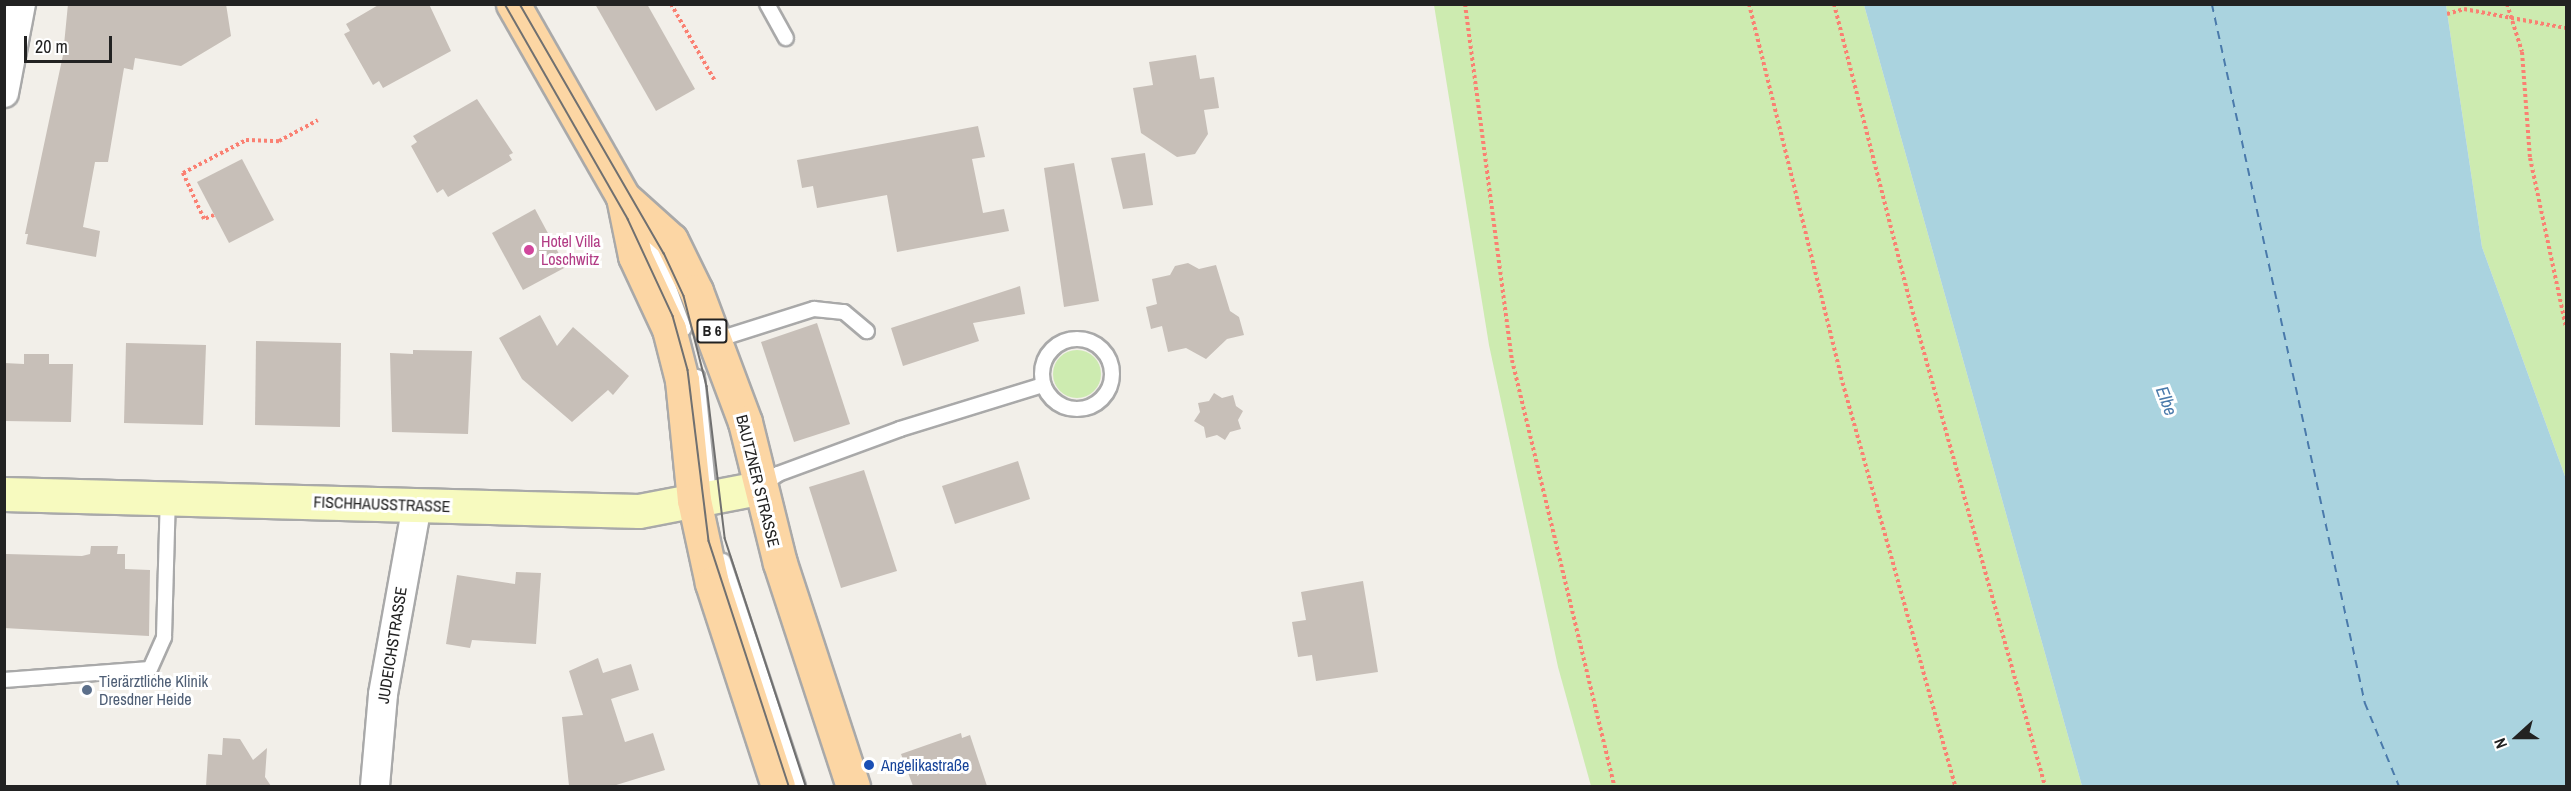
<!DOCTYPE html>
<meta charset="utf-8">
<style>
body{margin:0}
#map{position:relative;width:2571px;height:791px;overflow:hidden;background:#f2efe9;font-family:"Archivo Narrow",sans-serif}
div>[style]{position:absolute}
.grass>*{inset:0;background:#cdebb0}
.round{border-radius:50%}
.water>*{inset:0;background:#aad3df}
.ferry>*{height:1.5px;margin-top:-0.75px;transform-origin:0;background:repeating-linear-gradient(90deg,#4a7aab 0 8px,transparent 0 14px)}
.building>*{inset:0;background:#c7bfb8}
.path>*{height:4px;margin-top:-2px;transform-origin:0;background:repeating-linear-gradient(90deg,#fa8072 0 3px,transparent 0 6px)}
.roads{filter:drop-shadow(2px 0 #a9a9a9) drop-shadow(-2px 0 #a9a9a9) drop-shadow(0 2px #a9a9a9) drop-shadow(0 -2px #a9a9a9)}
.service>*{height:14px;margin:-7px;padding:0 7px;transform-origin:7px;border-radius:7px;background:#fff}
.service>.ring{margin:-7px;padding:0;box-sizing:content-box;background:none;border:14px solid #fff;border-radius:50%}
.minor>*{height:28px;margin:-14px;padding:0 14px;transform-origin:14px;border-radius:14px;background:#fff}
.secondary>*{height:33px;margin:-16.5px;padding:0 16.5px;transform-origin:16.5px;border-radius:16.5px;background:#f7fabf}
.primary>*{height:33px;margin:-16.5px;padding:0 16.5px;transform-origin:16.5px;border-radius:16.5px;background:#fcd6a4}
.tram>*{height:1.5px;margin:-0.75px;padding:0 0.75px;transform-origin:0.75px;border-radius:0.75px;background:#707070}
.dots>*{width:16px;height:16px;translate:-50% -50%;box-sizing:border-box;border:3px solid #fff;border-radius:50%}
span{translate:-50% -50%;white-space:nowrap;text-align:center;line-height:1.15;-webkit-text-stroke:6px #fff;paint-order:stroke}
.shield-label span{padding:2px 4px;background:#fff;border:2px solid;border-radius:4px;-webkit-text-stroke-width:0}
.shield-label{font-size:15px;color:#222;font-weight:700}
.hotel-label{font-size:16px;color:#b23c85}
.left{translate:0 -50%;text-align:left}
.street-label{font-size:16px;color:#222}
.service-label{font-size:16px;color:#4e5e75}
.transit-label{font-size:16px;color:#164399}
.water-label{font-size:18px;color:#4a7aab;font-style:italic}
.frame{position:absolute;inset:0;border:6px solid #222;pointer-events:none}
.north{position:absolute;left:2487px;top:707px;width:60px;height:60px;-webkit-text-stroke:4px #fff;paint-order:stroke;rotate:249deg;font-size:16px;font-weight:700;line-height:24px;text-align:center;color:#222}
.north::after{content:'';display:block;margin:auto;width:21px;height:27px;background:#222;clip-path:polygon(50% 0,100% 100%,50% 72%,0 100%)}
.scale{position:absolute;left:24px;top:36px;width:88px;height:27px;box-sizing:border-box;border:3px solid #222;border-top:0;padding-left:8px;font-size:18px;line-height:21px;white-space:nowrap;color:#222;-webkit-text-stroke:4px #fff;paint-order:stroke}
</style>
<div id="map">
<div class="grass">
<i style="clip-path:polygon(1434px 5px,1864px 5px,2082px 786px,1591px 786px,1558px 667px,1489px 345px)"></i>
<i style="clip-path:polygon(2446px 5px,2566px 5px,2566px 479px,2482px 247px)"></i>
<i class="round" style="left:1053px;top:350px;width:48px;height:48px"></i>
</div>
<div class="water">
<i style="clip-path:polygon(1864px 5px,2446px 5px,2482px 247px,2566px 479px,2566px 786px,2082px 786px)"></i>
</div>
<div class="ferry">
<i style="left:2212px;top:4px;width:716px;rotate:77.65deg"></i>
<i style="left:2365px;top:703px;width:90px;rotate:67.7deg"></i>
</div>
<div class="building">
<i style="clip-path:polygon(68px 4px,226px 4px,231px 36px,181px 66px,135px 58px,133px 70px,124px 68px,108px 162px,95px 162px,83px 227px,100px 231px,96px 257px,26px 244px,28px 234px,25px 234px,63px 55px)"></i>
<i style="clip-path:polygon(380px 4px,429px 4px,451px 51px,383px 88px,379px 81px,373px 85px,344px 34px,350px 31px,346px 24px)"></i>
<i style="clip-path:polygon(595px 4px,647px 4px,695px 89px,656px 111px)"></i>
<i style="clip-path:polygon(1196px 55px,1200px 79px,1214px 77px,1219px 108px,1204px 110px,1208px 134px,1195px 154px,1177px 157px,1141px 133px,1133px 88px,1153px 85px,1149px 62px)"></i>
<i style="clip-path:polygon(477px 99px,513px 153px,509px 155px,512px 160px,448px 197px,443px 189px,437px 193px,411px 146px,417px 142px,413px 136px)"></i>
<i style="clip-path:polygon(978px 126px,985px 157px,972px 159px,983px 213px,1004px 209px,1009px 231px,897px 252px,887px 195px,817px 208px,813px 186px,802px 188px,797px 160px)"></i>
<i style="clip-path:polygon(1145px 153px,1153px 205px,1123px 209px,1111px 158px)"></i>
<i style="clip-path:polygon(242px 159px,274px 220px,229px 243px,197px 182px)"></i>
<i style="clip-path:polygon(1074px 163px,1099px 301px,1064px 307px,1044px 168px)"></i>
<i style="clip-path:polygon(535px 209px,566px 267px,523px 290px,492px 233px)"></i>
<i style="clip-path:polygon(1188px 263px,1199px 269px,1216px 265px,1230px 311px,1239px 317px,1244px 335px,1227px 339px,1206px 359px,1186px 348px,1168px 352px,1162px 326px,1151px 329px,1146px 307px,1157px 304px,1152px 279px,1170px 275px,1175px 266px)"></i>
<i style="clip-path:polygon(1020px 286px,1025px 314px,973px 323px,979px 341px,903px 366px,891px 328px)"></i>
<i style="clip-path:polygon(540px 315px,557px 346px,573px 327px,629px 376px,613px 395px,608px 390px,572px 422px,522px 379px,499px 338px)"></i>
<i style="clip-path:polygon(817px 323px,850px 424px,794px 442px,761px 342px)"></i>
<i style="clip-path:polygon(256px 341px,341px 343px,340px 427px,255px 425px)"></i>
<i style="clip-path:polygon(126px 343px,206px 345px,203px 425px,124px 423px)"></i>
<i style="clip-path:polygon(413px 350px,472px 351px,468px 434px,392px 432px,390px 353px,413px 354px)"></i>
<i style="clip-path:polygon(24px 354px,49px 354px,49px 364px,73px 364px,71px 422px,4px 421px,4px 363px,24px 364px)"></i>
<i style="clip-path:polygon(1214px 393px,1222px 398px,1233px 395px,1236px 406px,1243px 411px,1238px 420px,1241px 429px,1230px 432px,1225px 440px,1217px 435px,1206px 438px,1204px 427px,1194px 421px,1200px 412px,1198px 403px,1209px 401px)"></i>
<i style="clip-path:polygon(1018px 461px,1030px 499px,955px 524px,942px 486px)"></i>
<i style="clip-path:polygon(864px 470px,897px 571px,841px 588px,809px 487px)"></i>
<i style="clip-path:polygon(91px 546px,118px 546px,117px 554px,125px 554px,125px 569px,150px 570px,149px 636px,4px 628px,6px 554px,82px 556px,90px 554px)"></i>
<i style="clip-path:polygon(516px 572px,541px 573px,536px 644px,472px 640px,470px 648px,446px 644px,457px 575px,515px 584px)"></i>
<i style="clip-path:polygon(1363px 581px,1378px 672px,1316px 681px,1312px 655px,1298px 657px,1292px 622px,1306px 620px,1301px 592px)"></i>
<i style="clip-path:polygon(598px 658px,603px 673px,631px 664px,639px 690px,611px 699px,625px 742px,653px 733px,665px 770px,613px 786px,569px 786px,562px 717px,583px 715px,569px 671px)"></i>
<i style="clip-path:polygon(961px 733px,962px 738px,970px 735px,987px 786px,913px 786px,901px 754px)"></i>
<i style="clip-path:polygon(223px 738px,240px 739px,253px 760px,267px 748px,265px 777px,271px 786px,206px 786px,208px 754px,222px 755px)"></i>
</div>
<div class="path">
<i style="left:671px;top:4px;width:89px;rotate:60.3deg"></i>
<i style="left:1465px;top:4px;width:359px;rotate:82.5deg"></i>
<i style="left:1512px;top:360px;width:438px;rotate:76.5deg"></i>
<i style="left:1749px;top:4px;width:384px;rotate:76.1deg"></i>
<i style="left:1841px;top:377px;width:425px;rotate:74.4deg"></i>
<i style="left:1834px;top:4px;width:312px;rotate:75.7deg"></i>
<i style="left:1911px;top:306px;width:498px;rotate:74.4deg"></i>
<i style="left:2507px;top:4px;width:50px;rotate:72.6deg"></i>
<i style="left:2522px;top:52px;width:106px;rotate:85.7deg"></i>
<i style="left:2530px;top:158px;width:173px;rotate:78deg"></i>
<i style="left:2447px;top:14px;width:18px;rotate:-16deg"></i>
<i style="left:2464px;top:9px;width:104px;rotate:10.6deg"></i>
<i style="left:214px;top:215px;width:11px;rotate:158deg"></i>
<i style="left:204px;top:219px;width:51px;rotate:-114.5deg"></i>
<i style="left:183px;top:173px;width:71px;rotate:-27.6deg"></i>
<i style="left:246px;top:140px;width:33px;rotate:2deg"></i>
<i style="left:279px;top:141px;width:44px;rotate:-28.3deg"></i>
</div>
<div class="roads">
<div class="service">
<i style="left:767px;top:4px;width:39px;rotate:61deg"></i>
<i style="left:641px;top:229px;width:37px;rotate:61deg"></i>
<i style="left:659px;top:261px;width:72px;rotate:69.8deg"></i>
<i class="ring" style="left:1042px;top:339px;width:56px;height:56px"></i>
<i style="left:716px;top:340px;width:103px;rotate:-17.6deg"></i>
<i style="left:814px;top:309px;width:30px;rotate:6deg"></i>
<i style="left:844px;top:312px;width:30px;rotate:40deg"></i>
<i style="left:697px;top:377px;width:119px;rotate:84.2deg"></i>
<i style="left:761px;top:486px;width:21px;rotate:-35deg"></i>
<i style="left:778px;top:474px;width:130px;rotate:-20.2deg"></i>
<i style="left:900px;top:429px;width:150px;rotate:-17.1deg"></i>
<i style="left:723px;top:561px;width:237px;rotate:71.6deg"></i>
<i style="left:4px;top:680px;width:146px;rotate:-4.3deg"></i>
<i style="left:150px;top:669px;width:35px;rotate:-66deg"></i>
<i style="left:164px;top:637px;width:140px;rotate:-88.4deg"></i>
</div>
<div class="minor">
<i style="left:4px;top:93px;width:91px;rotate:-79.2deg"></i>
<i style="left:375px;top:786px;width:92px;rotate:-85deg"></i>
<i style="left:383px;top:694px;width:192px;rotate:-79.8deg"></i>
</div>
<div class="secondary">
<i style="left:4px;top:494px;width:635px;rotate:1.53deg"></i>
<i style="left:639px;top:511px;width:121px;rotate:-10.9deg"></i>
</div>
<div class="primary">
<i style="left:513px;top:4px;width:222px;rotate:60.3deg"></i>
<i style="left:623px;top:197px;width:64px;rotate:41.9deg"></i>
<i style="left:671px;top:240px;width:57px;rotate:63.9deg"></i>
<i style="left:696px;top:291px;width:140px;rotate:69.5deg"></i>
<i style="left:745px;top:422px;width:145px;rotate:76.1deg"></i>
<i style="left:780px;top:563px;width:235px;rotate:71.9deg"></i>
<i style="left:623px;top:197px;width:60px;rotate:78.5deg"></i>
<i style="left:635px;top:256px;width:81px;rotate:65deg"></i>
<i style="left:669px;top:329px;width:53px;rotate:75.7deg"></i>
<i style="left:682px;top:380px;width:121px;rotate:84.3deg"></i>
<i style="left:694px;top:500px;width:85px;rotate:77.8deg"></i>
<i style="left:712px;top:583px;width:213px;rotate:72deg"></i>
</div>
</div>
<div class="tram">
<i style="left:505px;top:4px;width:248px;rotate:60.2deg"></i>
<i style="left:628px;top:219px;width:107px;rotate:65.1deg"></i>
<i style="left:673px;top:316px;width:56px;rotate:74.5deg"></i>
<i style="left:688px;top:370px;width:172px;rotate:83deg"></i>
<i style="left:709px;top:541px;width:258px;rotate:71.9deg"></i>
<i style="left:520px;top:4px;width:288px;rotate:60deg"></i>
<i style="left:664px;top:253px;width:47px;rotate:65.1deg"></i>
<i style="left:684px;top:296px;width:93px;rotate:75.7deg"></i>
<i style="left:707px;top:386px;width:153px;rotate:83.2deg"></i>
<i style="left:725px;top:538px;width:261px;rotate:71.9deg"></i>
</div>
<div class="dots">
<i style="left:529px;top:250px;background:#d1479c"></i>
<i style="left:87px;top:690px;background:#5c6f8a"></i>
<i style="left:869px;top:765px;background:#1a4fb4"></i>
</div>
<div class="shield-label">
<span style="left:712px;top:331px">B 6</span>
</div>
<div class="hotel-label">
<span class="left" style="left:541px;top:250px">Hotel Villa<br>Loschwitz</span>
</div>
<div class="street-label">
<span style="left:758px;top:481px;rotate:76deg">BAUTZNER STRASSE</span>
<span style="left:382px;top:504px;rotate:2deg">FISCHHAUSSTRASSE</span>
<span style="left:392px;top:645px;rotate:-81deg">JUDEICHSTRASSE</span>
</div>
<div class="service-label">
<span class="left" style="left:99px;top:690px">Tierärztliche Klinik<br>Dresdner Heide</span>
</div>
<div class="transit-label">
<span class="left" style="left:881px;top:765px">Angelikastraße</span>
</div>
<div class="water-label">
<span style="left:2166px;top:401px;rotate:69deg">Elbe</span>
</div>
<div class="frame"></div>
<div class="north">N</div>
<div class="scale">20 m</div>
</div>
